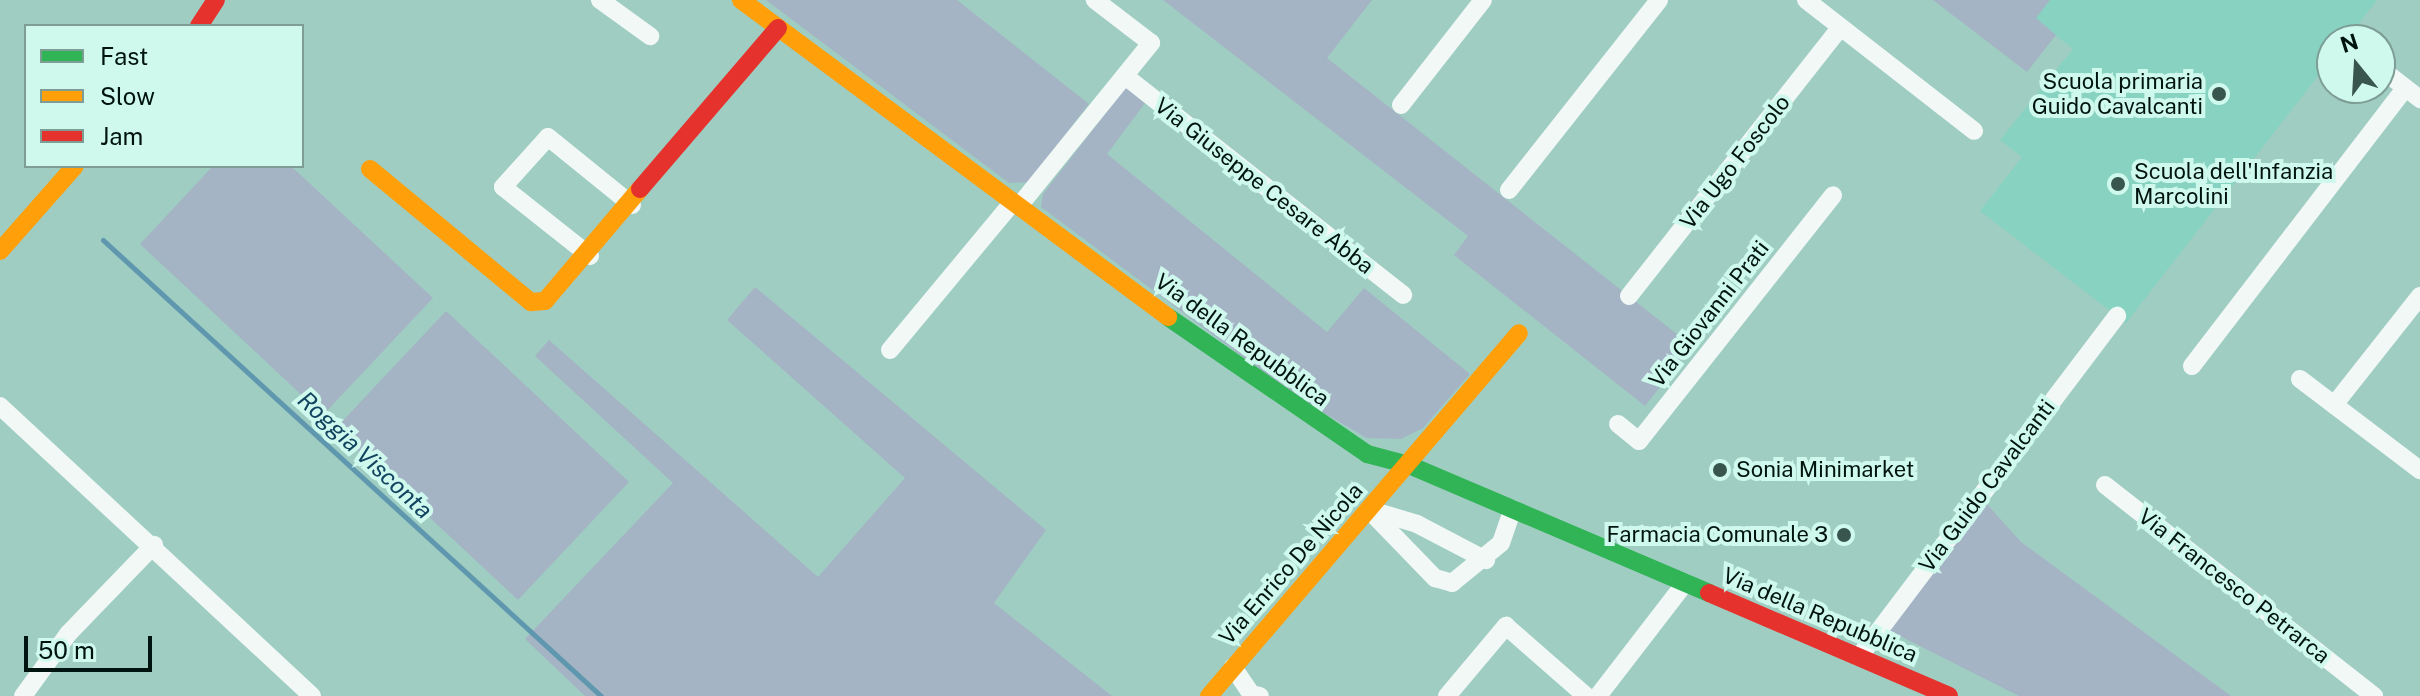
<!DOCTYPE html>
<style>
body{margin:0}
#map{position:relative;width:2420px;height:696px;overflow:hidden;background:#9fcdc2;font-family:"Public Sans",sans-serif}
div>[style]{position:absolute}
.built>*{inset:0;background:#88d2c1}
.green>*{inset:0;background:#a4b4c4}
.stream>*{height:5px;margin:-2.5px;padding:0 2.5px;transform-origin:2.5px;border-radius:2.5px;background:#5f98ae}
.street>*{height:18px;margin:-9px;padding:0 9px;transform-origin:9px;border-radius:9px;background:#f1f8f6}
.fast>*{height:18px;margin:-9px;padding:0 9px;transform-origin:9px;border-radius:9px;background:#30b455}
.slow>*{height:18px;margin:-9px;padding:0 9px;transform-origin:9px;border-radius:9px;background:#ff9f0a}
.jam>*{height:18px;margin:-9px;padding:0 9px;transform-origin:9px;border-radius:9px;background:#e5322d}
.dots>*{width:22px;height:22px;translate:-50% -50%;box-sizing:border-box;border:4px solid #d0f9ee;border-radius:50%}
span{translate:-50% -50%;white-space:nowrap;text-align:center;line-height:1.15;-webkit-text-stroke:8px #d0f9ee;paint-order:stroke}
.poi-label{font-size:22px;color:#00140f}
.right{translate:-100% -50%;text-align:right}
.left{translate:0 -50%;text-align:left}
.street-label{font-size:22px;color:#00140f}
.water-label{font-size:24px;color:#124460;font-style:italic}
.legend{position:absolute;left:24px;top:24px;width:280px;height:144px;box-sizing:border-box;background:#d0f9ee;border:2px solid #7d9d95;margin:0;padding:10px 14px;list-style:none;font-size:24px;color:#00140f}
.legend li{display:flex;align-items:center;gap:16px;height:40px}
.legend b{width:40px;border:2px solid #7d9d95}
.north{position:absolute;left:2316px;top:24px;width:80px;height:80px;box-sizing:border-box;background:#d0f9ee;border:2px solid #7d9d95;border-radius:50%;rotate:342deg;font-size:22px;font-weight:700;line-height:32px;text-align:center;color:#00140f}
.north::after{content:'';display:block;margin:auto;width:28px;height:36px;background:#38554e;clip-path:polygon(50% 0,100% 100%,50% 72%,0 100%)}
.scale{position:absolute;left:24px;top:636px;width:128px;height:36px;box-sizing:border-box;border:4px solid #00140f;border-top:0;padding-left:10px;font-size:24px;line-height:28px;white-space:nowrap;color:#00140f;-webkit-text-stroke:6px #d0f9ee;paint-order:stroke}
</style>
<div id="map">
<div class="built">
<i style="clip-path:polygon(2050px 0,2377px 0,2346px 40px,2332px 40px,2332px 58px,2126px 323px,1980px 211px,2022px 157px,2000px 140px,2073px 49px,2035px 18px)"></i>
</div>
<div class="green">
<i style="clip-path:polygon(766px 0,957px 0,1089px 104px,1028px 182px,1009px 183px)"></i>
<i style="clip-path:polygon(1163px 0,1372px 0,1327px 58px,1692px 346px,1645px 406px,1454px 255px,1468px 236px)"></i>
<i style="clip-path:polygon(1933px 0,2050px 0,2036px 18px,2056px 35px,2027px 72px)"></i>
<i style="clip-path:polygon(1126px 87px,1145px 103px,1107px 154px,1327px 332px,1364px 288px,1470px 374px,1423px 428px,1401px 439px,1367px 438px,1298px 398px,1041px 207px,1043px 194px)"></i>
<i style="clip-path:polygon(213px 166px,291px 166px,433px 298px,323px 415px,140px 244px)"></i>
<i style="clip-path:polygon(755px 287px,1046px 530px,994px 603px,1112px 696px,585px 696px,525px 639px,673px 483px,535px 356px,549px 340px,818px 577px,905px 478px,727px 320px)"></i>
<i style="clip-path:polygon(446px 311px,629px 482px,518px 600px,335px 429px)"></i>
<i style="clip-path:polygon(1985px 502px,2021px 542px,2231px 696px,2019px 696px,1888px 630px)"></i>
</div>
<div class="stream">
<i style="left:103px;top:240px;width:675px;rotate:42.48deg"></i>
</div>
<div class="street">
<i style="left:600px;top:0;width:62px;rotate:35.8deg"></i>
<i style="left:1806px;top:0;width:213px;rotate:37.9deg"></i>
<i style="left:2380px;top:68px;width:51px;rotate:37.8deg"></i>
<i style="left:1125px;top:76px;width:354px;rotate:38.2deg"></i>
<i style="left:1401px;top:105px;width:133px;rotate:-52deg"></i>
<i style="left:1509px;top:190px;width:242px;rotate:-51.7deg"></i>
<i style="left:1019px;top:206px;width:210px;rotate:-51deg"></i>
<i style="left:1151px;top:43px;width:71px;rotate:-142.5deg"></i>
<i style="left:590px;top:256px;width:111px;rotate:-141.6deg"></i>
<i style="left:503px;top:187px;width:67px;rotate:-48deg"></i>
<i style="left:548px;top:137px;width:108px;rotate:39deg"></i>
<i style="left:1629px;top:296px;width:342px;rotate:-51.8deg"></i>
<i style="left:890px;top:350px;width:192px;rotate:-50.3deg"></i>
<i style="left:2192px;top:366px;width:350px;rotate:-52.5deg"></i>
<i style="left:2300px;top:379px;width:151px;rotate:37.2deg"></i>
<i style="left:2334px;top:405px;width:139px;rotate:-51.7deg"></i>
<i style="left:0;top:406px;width:426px;rotate:42.9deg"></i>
<i style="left:1618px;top:424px;width:27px;rotate:39deg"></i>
<i style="left:1639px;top:441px;width:313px;rotate:-51.7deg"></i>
<i style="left:2105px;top:485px;width:342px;rotate:38.1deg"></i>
<i style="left:1369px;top:510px;width:95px;rotate:45.9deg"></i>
<i style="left:1435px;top:578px;width:18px;rotate:16deg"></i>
<i style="left:1452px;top:583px;width:63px;rotate:-39.2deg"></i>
<i style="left:1501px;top:543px;width:36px;rotate:-71deg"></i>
<i style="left:1371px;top:510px;width:48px;rotate:16.9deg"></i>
<i style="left:1417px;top:524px;width:78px;rotate:27.6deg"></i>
<i style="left:1859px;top:657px;width:428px;rotate:-52.9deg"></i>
<i style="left:1233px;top:667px;width:32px;rotate:56deg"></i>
<i style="left:1251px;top:694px;width:9px;rotate:13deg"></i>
<i style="left:23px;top:696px;width:77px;rotate:-54deg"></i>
<i style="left:68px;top:634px;width:124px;rotate:-46deg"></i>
<i style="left:1447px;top:696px;width:92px;rotate:-49.9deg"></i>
<i style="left:1506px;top:626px;width:106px;rotate:41.2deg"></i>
<i style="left:1598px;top:696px;width:143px;rotate:-52.4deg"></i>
</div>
<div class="fast">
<i style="left:1168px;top:317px;width:242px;rotate:34.5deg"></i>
<i style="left:1367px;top:454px;width:43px;rotate:14.7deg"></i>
<i style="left:1409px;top:465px;width:326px;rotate:23.1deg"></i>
</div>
<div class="slow">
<i style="left:741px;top:0;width:532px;rotate:36.59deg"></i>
<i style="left:370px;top:169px;width:209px;rotate:39.6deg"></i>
<i style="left:531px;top:302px;width:14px;rotate:-4deg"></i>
<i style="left:545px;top:301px;width:147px;rotate:-49.7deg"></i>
<i style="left:0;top:251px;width:113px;rotate:-48.6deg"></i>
<i style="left:1209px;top:696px;width:477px;rotate:-49.5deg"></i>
</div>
<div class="jam">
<i style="left:199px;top:26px;width:31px;rotate:-57deg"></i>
<i style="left:640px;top:189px;width:212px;rotate:-49.4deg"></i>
<i style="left:1709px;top:593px;width:261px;rotate:23.2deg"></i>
</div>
<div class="dots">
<i style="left:2219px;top:94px;background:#38554e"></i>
<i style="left:2118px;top:184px;background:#38554e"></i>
<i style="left:1720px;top:470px;background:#38554e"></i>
<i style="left:1844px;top:535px;background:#38554e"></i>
</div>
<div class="poi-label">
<span class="right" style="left:2203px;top:94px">Scuola primaria<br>Guido Cavalcanti</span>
<span class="left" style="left:2134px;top:184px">Scuola dell'Infanzia<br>Marcolini</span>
<span class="left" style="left:1736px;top:470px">Sonia Minimarket</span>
<span class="right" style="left:1828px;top:535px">Farmacia Comunale 3</span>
</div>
<div class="street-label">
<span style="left:1735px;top:162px;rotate:-52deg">Via Ugo Foscolo</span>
<span style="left:1264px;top:186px;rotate:38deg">Via Giuseppe Cesare Abba</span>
<span style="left:1709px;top:314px;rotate:-52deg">Via Giovanni Prati</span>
<span style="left:1242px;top:340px;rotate:36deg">Via della Repubblica</span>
<span style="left:1987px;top:486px;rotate:-53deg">Via Guido Cavalcanti</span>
<span style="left:1291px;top:564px;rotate:-49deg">Via Enrico De Nicola</span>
<span style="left:2234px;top:586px;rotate:38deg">Via Francesco Petrarca</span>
<span style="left:1820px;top:615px;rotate:23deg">Via della Repubblica</span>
</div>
<div class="water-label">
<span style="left:365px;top:455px;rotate:43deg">Roggia Visconta</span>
</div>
<ul class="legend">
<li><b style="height:10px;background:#30b455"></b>Fast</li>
<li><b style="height:10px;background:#ff9f0a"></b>Slow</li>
<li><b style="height:10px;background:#e5322d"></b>Jam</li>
</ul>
<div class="north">N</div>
<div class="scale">50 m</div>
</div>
